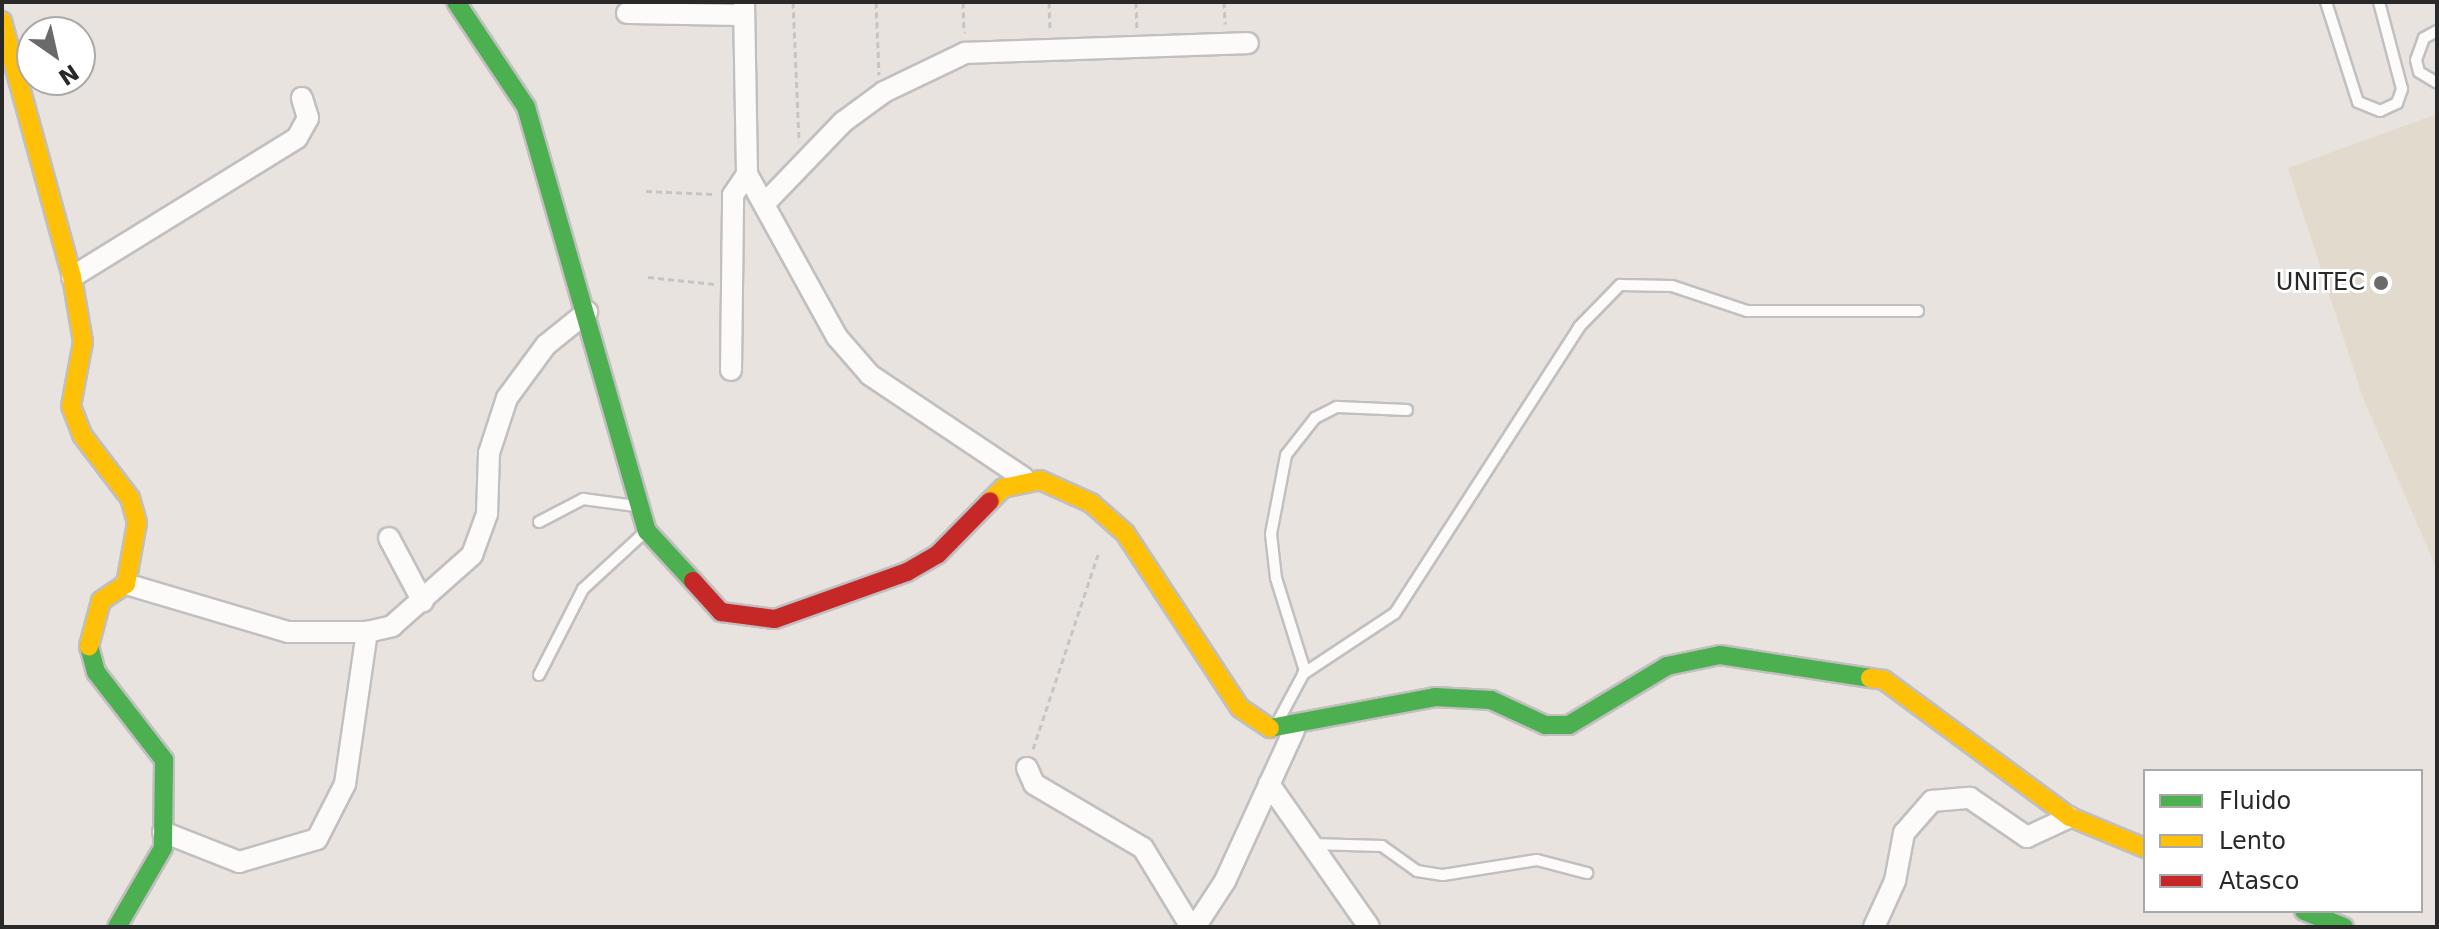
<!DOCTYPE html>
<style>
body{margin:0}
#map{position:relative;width:2439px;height:929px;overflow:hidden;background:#e8e3de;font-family:"DejaVu Sans",sans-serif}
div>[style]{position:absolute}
.education>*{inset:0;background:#e2dbcd}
.path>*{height:3px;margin-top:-1.5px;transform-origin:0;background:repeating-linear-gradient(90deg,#c6c5c5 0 6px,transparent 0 10px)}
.roads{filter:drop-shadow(2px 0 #c1bfc0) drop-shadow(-2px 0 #c1bfc0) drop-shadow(0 2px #c1bfc0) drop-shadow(0 -2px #c1bfc0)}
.lane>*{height:10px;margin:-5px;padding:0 5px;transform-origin:5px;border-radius:5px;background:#fcfbfa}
.street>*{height:20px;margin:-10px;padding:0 10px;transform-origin:10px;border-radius:10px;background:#fcfbfa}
.fast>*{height:18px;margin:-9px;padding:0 9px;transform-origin:9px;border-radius:9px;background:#4caf50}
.slow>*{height:18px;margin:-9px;padding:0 9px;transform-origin:9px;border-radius:9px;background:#ffc107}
.jam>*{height:18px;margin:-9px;padding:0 9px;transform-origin:9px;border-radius:9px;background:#c62828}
.dots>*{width:22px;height:22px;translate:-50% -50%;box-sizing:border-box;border:4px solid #fff;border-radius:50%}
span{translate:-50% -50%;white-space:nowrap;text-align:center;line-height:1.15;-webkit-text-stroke:6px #fff;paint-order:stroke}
.poi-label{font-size:24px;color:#292929}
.right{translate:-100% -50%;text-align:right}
.frame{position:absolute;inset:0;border:4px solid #292929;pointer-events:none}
.legend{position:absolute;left:2143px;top:769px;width:280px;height:144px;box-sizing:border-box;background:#fff;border:2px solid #a9a9a9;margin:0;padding:10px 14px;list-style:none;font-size:24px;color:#292929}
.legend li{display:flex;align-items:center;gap:16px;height:40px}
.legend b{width:40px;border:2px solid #a9a9a9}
.north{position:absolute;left:16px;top:16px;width:80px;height:80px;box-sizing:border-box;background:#fff;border:2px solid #a9a9a9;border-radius:50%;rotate:146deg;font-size:22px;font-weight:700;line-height:32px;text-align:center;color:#292929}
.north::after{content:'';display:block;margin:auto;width:28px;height:36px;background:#6c6a68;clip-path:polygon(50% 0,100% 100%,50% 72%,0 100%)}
</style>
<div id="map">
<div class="education">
<i style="clip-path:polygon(2437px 114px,2437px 570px,2363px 398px,2288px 168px)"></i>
</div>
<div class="path">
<i style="left:793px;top:2px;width:140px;rotate:87.5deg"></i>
<i style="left:876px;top:2px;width:73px;rotate:87.6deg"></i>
<i style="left:963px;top:2px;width:31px;rotate:88deg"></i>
<i style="left:1049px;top:2px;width:28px;rotate:88deg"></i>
<i style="left:1136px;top:2px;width:27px;rotate:88deg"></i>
<i style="left:1224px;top:2px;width:22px;rotate:87deg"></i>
<i style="left:646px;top:191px;width:67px;rotate:2.6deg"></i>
<i style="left:648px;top:277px;width:67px;rotate:6deg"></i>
<i style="left:1033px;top:749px;width:205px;rotate:-71.5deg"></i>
</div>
<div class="roads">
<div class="lane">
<i style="left:2326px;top:2px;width:105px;rotate:72.3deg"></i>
<i style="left:2358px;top:102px;width:24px;rotate:22deg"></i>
<i style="left:2380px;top:111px;width:19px;rotate:-25deg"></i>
<i style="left:2397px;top:103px;width:15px;rotate:-70deg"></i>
<i style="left:2402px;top:89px;width:90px;rotate:-104.8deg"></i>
<i style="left:2437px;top:31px;width:15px;rotate:152deg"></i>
<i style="left:2424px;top:38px;width:23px;rotate:110deg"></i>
<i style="left:2416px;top:60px;width:12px;rotate:76deg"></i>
<i style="left:2419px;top:72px;width:21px;rotate:31deg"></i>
<i style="left:539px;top:522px;width:50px;rotate:-27.6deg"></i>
<i style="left:583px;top:499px;width:53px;rotate:7.5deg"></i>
<i style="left:1303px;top:674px;width:110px;rotate:-33.5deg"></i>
<i style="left:1395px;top:613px;width:340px;rotate:-57.2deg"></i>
<i style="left:1579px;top:327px;width:59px;rotate:-45.7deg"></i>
<i style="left:1620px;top:285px;width:52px;rotate:1.1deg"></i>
<i style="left:1672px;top:286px;width:79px;rotate:18.4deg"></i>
<i style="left:1747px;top:311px;width:171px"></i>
<i style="left:539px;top:675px;width:97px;rotate:-62.9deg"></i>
<i style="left:583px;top:589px;width:84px;rotate:-42.6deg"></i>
<i style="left:1276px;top:725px;width:61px;rotate:-61.8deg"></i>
<i style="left:1305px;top:671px;width:97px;rotate:-107.3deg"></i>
<i style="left:1276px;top:578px;width:44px;rotate:-96.5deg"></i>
<i style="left:1271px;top:534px;width:80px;rotate:-79.2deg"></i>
<i style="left:1286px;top:455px;width:47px;rotate:-51.9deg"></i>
<i style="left:1315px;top:418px;width:25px;rotate:-27deg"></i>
<i style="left:1337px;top:407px;width:70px;rotate:2.5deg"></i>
<i style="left:1312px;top:844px;width:70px;rotate:1.6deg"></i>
<i style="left:1382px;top:846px;width:43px;rotate:35.5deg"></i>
<i style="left:1417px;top:871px;width:26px;rotate:9deg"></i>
<i style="left:1443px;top:875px;width:95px;rotate:-9.1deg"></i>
<i style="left:1537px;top:860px;width:52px;rotate:14.6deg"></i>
</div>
<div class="street">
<i style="left:744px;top:2px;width:172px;rotate:89deg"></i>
<i style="left:747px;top:174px;width:186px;rotate:61.1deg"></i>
<i style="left:837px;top:337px;width:50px;rotate:49deg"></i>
<i style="left:870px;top:375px;width:185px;rotate:33.8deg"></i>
<i style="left:627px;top:13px;width:116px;rotate:1deg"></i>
<i style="left:767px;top:201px;width:110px;rotate:-46.1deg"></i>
<i style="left:843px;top:122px;width:51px;rotate:-36.2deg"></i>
<i style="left:884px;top:92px;width:90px;rotate:-25.7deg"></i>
<i style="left:965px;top:53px;width:283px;rotate:-2deg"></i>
<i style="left:72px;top:277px;width:264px;rotate:-31.7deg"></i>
<i style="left:297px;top:138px;width:23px;rotate:-61deg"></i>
<i style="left:308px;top:118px;width:21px;rotate:-107deg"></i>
<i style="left:731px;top:370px;width:175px;rotate:-89.3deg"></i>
<i style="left:733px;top:195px;width:25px;rotate:-56deg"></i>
<i style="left:389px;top:538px;width:72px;rotate:62deg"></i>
<i style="left:126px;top:584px;width:169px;rotate:16.5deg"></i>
<i style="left:288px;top:632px;width:79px"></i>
<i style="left:1027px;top:768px;width:17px;rotate:66deg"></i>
<i style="left:1034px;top:784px;width:126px;rotate:30.4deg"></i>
<i style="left:1143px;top:848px;width:92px;rotate:58.7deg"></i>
<i style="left:1269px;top:784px;width:174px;rotate:55deg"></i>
<i style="left:163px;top:832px;width:82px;rotate:21.5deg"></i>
<i style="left:239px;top:862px;width:81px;rotate:-16.4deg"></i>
<i style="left:317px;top:839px;width:62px;rotate:-63deg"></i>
<i style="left:345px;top:784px;width:154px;rotate:-81.8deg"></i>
<i style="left:367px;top:632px;width:26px;rotate:-13deg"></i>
<i style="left:392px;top:626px;width:107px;rotate:-41.6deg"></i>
<i style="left:472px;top:555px;width:44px;rotate:-69.9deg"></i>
<i style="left:487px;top:514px;width:61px;rotate:-88.1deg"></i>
<i style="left:489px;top:453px;width:58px;rotate:-71.9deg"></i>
<i style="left:507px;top:398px;width:66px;rotate:-53.7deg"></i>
<i style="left:546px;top:345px;width:53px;rotate:-38.8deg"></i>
<i style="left:1195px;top:927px;width:55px;rotate:-56.9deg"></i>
<i style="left:1225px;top:881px;width:166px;rotate:-65.4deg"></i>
<i style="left:1874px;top:927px;width:51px;rotate:-65.5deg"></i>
<i style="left:1895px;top:881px;width:49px;rotate:-79.4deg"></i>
<i style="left:1904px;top:833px;width:43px;rotate:-48.8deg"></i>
<i style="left:1932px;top:801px;width:38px;rotate:-5deg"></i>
<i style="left:1970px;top:798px;width:69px;rotate:34.4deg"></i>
<i style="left:2027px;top:837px;width:47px;rotate:-24.9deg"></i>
</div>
<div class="fast">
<i style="left:456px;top:2px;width:126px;rotate:56.3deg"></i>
<i style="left:526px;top:107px;width:441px;rotate:74.1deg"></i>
<i style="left:647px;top:531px;width:68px;rotate:47.4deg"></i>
<i style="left:89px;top:646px;width:27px;rotate:75deg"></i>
<i style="left:96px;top:672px;width:111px;rotate:52.3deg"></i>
<i style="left:164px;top:760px;width:88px;rotate:90.7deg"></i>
<i style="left:163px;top:848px;width:91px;rotate:120.2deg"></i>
<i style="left:1270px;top:728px;width:168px;rotate:-10.6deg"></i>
<i style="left:1435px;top:697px;width:56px;rotate:3.1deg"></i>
<i style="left:1491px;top:700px;width:60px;rotate:24.8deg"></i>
<i style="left:1545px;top:725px;width:24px"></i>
<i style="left:1569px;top:725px;width:114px;rotate:-31deg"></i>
<i style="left:1667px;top:666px;width:54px;rotate:-11.7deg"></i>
<i style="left:1720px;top:655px;width:152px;rotate:8.7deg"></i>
<i style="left:2304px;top:911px;width:43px;rotate:21.8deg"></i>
</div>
<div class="slow">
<i style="left:2px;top:21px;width:265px;rotate:74.7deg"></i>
<i style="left:72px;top:277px;width:66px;rotate:80.4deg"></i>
<i style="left:83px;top:342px;width:65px;rotate:100.6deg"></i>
<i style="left:71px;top:406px;width:31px;rotate:69deg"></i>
<i style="left:82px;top:435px;width:79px;rotate:52.7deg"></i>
<i style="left:130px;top:498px;width:26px;rotate:74deg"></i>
<i style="left:137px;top:523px;width:62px;rotate:100.2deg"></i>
<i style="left:126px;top:584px;width:30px;rotate:146deg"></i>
<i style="left:101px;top:601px;width:47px;rotate:104.9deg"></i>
<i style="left:990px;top:501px;width:18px;rotate:-45deg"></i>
<i style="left:1003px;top:488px;width:38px;rotate:-12deg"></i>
<i style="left:1040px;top:480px;width:56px;rotate:24.3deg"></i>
<i style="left:1091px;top:503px;width:45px;rotate:41.4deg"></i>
<i style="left:1125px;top:533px;width:209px;rotate:56.7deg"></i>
<i style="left:1240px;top:708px;width:36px;rotate:34deg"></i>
<i style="left:1870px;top:678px;width:14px;rotate:8deg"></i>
<i style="left:1884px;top:680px;width:231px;rotate:36.4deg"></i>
<i style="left:2070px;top:817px;width:81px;rotate:22.5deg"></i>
</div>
<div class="jam">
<i style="left:693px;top:581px;width:42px;rotate:47.9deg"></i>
<i style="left:721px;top:612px;width:54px;rotate:7.4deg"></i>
<i style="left:775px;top:619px;width:140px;rotate:-19.6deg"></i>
<i style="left:907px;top:572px;width:36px;rotate:-30deg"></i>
<i style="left:938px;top:554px;width:74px;rotate:-45.5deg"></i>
</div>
</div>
<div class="dots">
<i style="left:2381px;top:283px;background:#6c6a68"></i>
</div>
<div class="poi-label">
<span class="right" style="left:2365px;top:283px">UNITEC</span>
</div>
<div class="frame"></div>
<ul class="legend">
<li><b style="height:10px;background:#4caf50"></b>Fluido</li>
<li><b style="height:10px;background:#ffc107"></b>Lento</li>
<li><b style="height:10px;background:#c62828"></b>Atasco</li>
</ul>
<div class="north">N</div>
</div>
